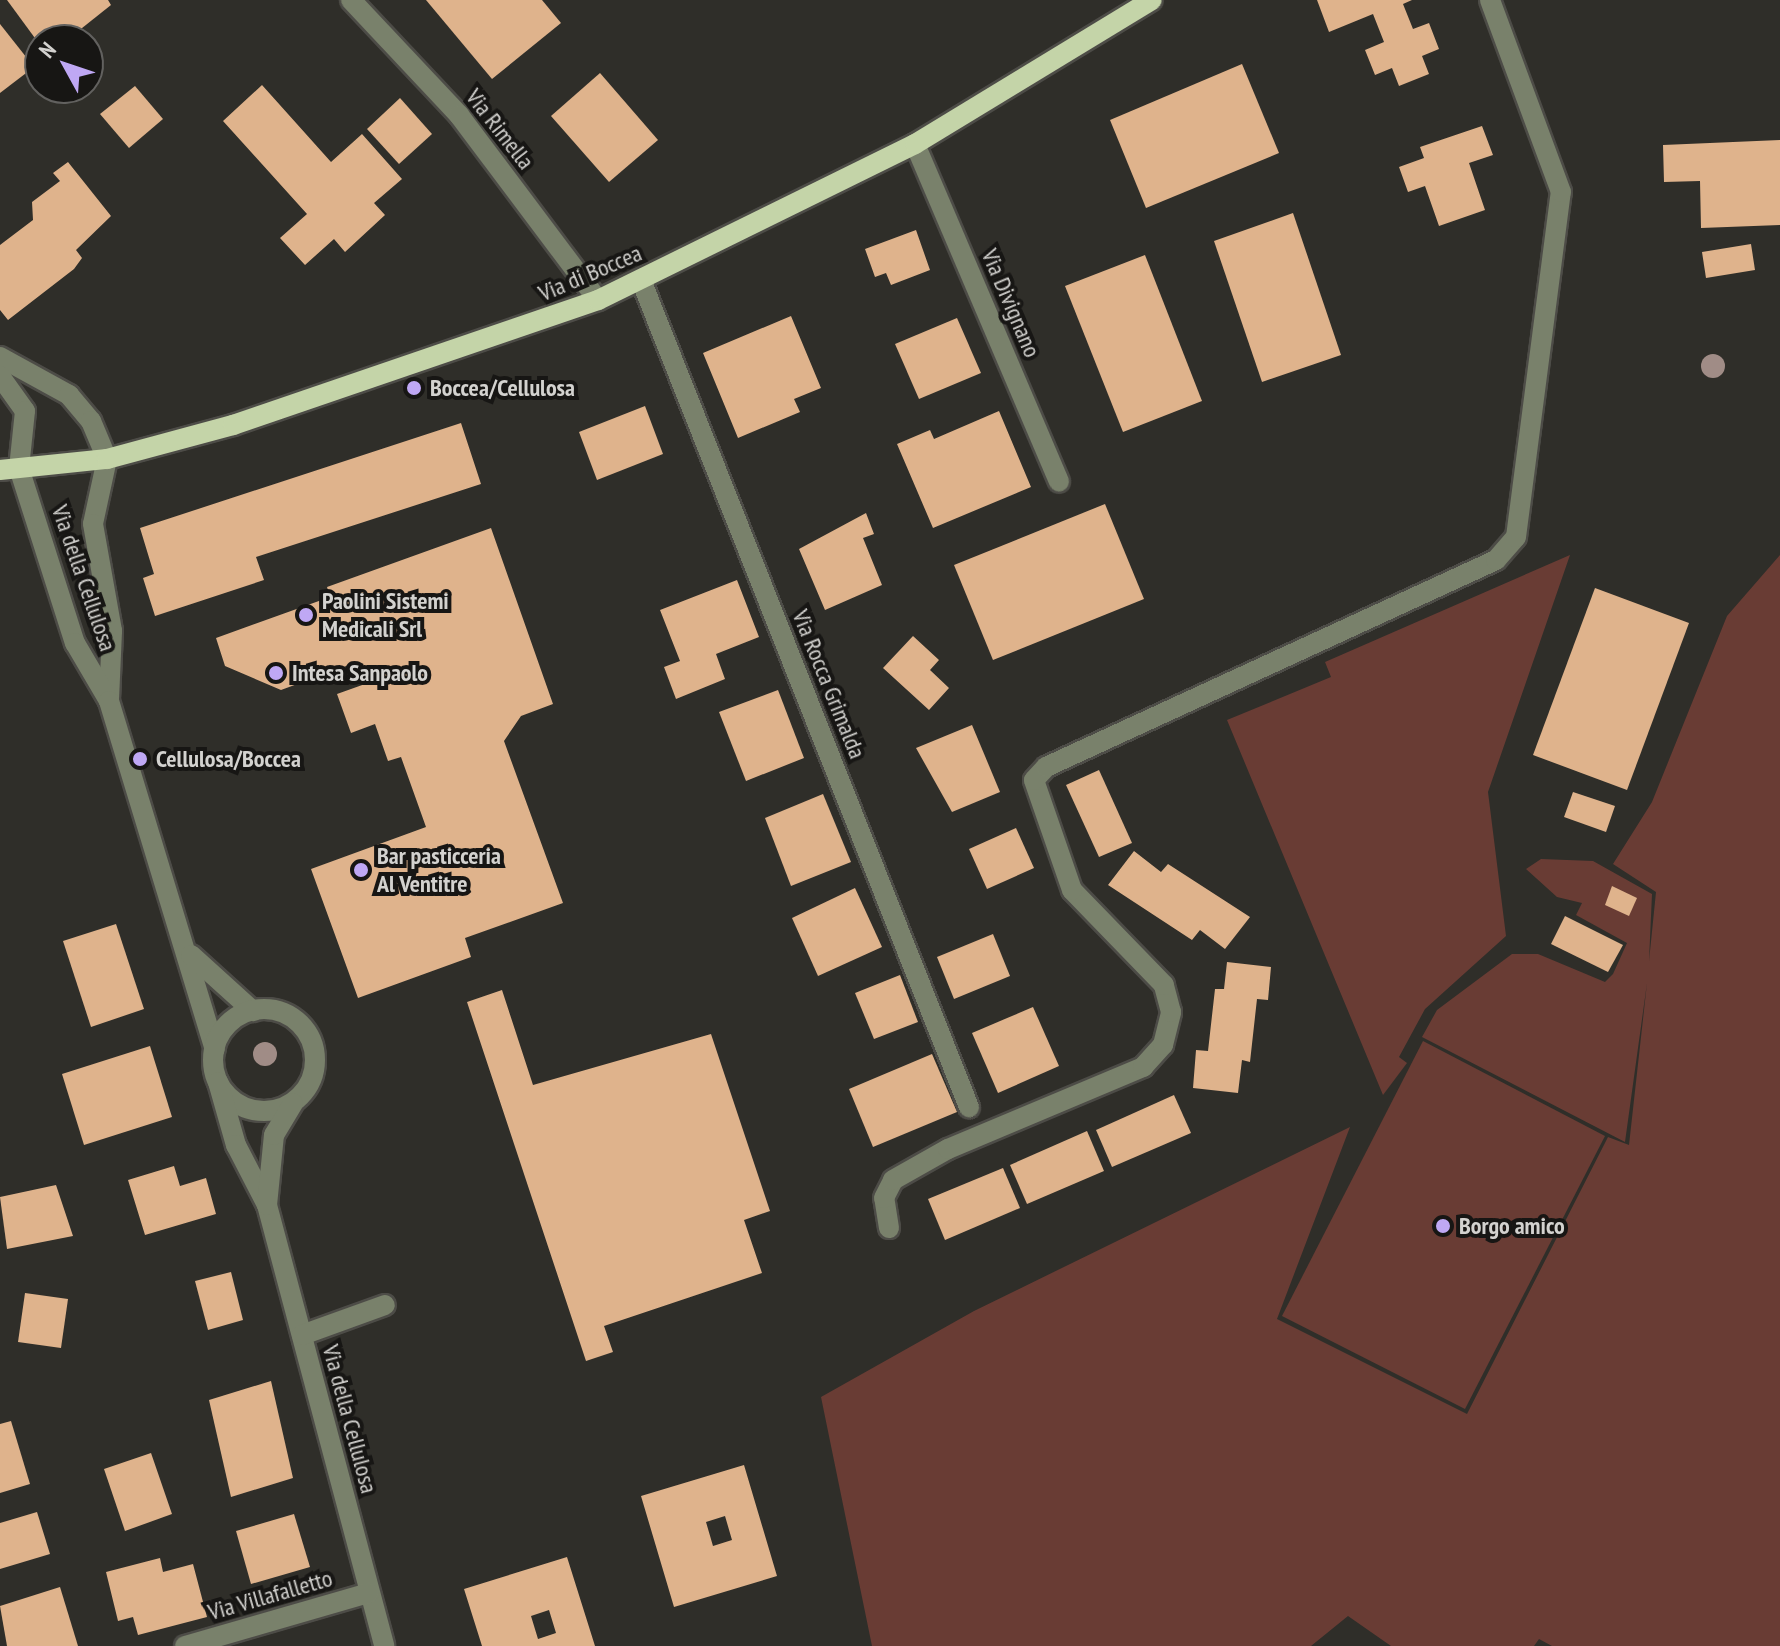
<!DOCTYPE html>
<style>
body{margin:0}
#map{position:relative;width:1780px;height:1646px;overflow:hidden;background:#2f2e29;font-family:"PT Sans Narrow",sans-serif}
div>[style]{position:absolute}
.green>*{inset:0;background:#693c34}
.building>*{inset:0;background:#dfb38c}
.roads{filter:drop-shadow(2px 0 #4d4c47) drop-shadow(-2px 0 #4d4c47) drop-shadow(0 2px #4d4c47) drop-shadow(0 -2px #4d4c47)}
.minor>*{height:20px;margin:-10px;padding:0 10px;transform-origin:10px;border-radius:10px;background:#79816b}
.minor>.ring{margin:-10px;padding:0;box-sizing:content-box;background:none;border:20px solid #79816b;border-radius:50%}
.major>*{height:20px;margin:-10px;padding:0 10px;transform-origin:10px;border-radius:10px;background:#c4d4a8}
.trees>*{width:24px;height:24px;margin:-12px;border-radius:50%;background:#a08c86}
.dots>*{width:22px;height:22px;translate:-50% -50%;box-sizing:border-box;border:4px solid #171614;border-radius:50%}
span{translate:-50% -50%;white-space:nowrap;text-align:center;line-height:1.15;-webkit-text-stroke:8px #171614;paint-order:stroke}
.street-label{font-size:24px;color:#d3d2cf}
.poi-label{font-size:24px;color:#d3d2cf;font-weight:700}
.left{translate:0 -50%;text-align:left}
.north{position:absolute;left:24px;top:24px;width:80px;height:80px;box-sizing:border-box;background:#171614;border:2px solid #62615f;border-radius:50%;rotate:310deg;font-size:22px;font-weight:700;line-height:32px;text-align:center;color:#d3d2cf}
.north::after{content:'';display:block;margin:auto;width:28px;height:36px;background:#bfa8f4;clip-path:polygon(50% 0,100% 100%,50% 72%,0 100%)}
</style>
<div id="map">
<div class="green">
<i style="clip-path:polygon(1570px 555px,1488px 792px,1506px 936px,1425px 1009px,1399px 1057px,1407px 1063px,1383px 1095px,1227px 720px,1331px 677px,1325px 662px)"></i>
<i style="clip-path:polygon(1780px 555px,1780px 1646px,1552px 1646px,1539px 1639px,1534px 1646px,1391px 1646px,1348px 1616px,1311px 1646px,872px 1646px,821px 1397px,974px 1311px,1350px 1127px,1277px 1319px,1467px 1414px,1608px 1137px,1629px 1145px,1647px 983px,1625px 1142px,1422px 1037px,1437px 1010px,1512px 954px,1538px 954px,1605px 982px,1613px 974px,1627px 943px,1576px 915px,1582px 903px,1557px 897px,1526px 869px,1541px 859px,1593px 861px,1652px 894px,1649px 961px,1656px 892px,1613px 864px,1652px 802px,1727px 616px)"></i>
<i style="clip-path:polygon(1423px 1041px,1605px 1136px,1465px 1409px,1282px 1316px)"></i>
</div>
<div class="building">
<i style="clip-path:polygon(7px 0,108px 0,111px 5px,67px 40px,40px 45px)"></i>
<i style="clip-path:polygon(426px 0,542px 0,561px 23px,492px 79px)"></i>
<i style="clip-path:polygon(1317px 0,1412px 0,1403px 4px,1413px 29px,1429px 23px,1439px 49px,1422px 56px,1429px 74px,1399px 86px,1392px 68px,1375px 75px,1365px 50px,1384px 42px,1373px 14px,1329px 32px)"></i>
<i style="clip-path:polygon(0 24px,34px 67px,0 93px)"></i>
<i style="clip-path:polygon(1242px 64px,1279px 153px,1146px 208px,1110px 120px)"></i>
<i style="clip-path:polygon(600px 73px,658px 140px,609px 182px,551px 116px)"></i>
<i style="clip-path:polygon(262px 85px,331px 162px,362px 134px,402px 179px,374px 203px,385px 215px,345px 252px,334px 239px,305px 265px,280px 238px,307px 214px,223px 121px)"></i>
<i style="clip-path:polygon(135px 86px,163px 119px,129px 148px,100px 114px)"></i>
<i style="clip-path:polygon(400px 98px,432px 134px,399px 164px,367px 129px)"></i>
<i style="clip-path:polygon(1482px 126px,1493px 155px,1469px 163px,1485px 210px,1439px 226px,1425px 186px,1408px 192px,1399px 167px,1424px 158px,1420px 147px)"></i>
<i style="clip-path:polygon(1780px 140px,1780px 225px,1701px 228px,1700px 181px,1664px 182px,1663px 145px)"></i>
<i style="clip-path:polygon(68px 162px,111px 216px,76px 250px,82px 258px,74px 269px,8px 320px,0 310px,0 245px,33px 220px,32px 202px,60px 181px,53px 173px)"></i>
<i style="clip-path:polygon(1293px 213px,1341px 355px,1262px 382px,1214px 241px)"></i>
<i style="clip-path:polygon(916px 230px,930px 270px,891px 285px,886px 273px,875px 277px,865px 249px)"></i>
<i style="clip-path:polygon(1751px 244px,1755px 270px,1706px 278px,1702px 252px)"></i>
<i style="clip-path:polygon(1145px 255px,1202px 401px,1123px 432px,1065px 286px)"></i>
<i style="clip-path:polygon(791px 316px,821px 388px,794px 399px,800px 412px,738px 438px,703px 353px)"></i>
<i style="clip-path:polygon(957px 318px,981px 373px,919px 399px,895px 344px)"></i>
<i style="clip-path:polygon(645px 406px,663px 454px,597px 480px,579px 432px)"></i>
<i style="clip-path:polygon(999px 411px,1031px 487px,933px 528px,897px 444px,930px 430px,934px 439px)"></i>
<i style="clip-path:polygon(461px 423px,481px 484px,256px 557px,264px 580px,155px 616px,143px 578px,154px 574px,140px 528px)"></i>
<i style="clip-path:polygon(1105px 504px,1144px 599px,993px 660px,954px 565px)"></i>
<i style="clip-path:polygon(866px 513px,874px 534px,863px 538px,882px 585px,825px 610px,799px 549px)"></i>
<i style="clip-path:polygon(491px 528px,553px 704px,521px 716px,504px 741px,563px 903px,465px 938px,471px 957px,358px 998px,311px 869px,426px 827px,401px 757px,388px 761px,375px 724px,351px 733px,337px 694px,365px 684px,357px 662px,281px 690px,225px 666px,216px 638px,330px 597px,327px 587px)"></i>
<i style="clip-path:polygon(737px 580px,759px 637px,716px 654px,725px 679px,676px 699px,664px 667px,680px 661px,660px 610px)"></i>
<i style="clip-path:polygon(1595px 588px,1689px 623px,1627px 790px,1533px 755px)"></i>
<i style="clip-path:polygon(913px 636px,939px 660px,930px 670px,949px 688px,929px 710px,883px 668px)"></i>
<i style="clip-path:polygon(778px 690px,804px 758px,746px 781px,719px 712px)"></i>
<i style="clip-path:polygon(972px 725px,1000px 792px,952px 812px,916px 748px)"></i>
<i style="clip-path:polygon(1099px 770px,1132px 843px,1099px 857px,1066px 785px)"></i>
<i style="clip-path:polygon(1573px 792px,1615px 806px,1606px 832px,1564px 817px)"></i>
<i style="clip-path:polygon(823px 794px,851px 862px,791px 886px,765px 818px)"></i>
<i style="clip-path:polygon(1016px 828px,1034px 868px,987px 889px,969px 849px)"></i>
<i style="clip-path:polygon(1134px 851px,1161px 872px,1168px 864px,1250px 917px,1225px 949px,1200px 930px,1192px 940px,1108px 885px)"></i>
<i style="clip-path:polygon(1612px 886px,1637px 898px,1629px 916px,1605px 905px)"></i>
<i style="clip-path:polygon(855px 888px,882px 947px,818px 976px,792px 918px)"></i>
<i style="clip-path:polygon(1565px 916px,1623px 945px,1608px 972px,1551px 944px)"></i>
<i style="clip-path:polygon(116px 924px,144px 1009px,91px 1027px,63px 941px)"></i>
<i style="clip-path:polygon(993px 934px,1010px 976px,954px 999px,937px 957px)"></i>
<i style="clip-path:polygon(1227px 962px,1271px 967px,1268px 1000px,1257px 999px,1250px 1062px,1242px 1060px,1238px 1093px,1193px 1088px,1196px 1050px,1208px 1051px,1215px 989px,1224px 989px)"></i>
<i style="clip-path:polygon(900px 975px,918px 1022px,874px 1039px,855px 993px)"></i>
<i style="clip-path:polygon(502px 990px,533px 1085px,711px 1034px,770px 1211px,744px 1220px,762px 1273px,604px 1326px,613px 1352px,586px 1361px,467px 1002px)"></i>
<i style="clip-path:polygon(1033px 1007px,1059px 1066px,998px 1093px,972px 1033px)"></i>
<i style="clip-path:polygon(150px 1046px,172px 1117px,84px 1145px,62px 1074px)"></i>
<i style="clip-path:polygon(932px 1054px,957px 1112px,873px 1147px,849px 1089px)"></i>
<i style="clip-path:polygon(1174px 1095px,1191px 1133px,1112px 1167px,1096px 1130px)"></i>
<i style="clip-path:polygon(1087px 1131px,1104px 1171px,1027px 1204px,1010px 1165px)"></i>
<i style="clip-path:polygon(174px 1166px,180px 1186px,206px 1178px,216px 1214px,145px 1235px,128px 1180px)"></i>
<i style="clip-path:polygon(1003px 1168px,1020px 1208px,945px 1240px,928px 1199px)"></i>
<i style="clip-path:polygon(56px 1185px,73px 1236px,7px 1249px,0 1197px)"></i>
<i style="clip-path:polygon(231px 1272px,243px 1320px,208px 1330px,195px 1281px)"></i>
<i style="clip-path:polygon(25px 1293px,68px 1299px,61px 1348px,18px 1342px)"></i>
<i style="clip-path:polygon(271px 1381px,293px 1478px,231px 1497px,209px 1400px)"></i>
<i style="clip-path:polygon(11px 1421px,30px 1484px,0 1493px,0 1424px)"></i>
<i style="clip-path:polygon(151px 1453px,172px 1514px,125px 1531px,104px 1469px)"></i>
<i style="clip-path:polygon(evenodd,744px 1465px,777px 1576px,674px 1607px,641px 1496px,744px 1465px,725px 1516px,732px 1540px,713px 1546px,706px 1522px,725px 1516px)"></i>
<i style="clip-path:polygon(37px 1512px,50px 1554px,0 1569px,0 1523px)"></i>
<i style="clip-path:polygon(294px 1514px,310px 1567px,251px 1584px,236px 1531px)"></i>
<i style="clip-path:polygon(evenodd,567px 1557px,595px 1646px,482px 1646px,464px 1589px,567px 1557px,549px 1610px,556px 1633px,538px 1639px,531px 1616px,549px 1610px)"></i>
<i style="clip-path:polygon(160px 1558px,163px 1572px,193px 1564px,207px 1617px,138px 1635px,133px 1617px,118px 1621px,106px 1572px)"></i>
<i style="clip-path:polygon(60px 1587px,78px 1646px,7px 1646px,0 1606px)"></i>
</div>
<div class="roads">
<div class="minor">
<i style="left:351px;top:0;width:158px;rotate:46.8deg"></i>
<i style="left:459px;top:115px;width:231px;rotate:53.1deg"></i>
<i style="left:915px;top:144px;width:367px;rotate:66.9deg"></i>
<i style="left:641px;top:280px;width:890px;rotate:68.37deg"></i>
<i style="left:0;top:357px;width:79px;rotate:28.8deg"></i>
<i style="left:69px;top:395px;width:34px;rotate:50deg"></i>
<i style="left:91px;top:421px;width:41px;rotate:67.2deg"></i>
<i style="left:107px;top:459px;width:66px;rotate:102.2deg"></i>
<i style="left:93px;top:524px;width:109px;rotate:79.9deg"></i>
<i style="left:112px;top:631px;width:70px;rotate:92.5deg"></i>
<i style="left:0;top:376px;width:43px;rotate:54.5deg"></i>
<i style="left:25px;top:411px;width:57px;rotate:96deg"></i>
<i style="left:19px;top:468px;width:184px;rotate:72.3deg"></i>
<i style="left:75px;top:643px;width:67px;rotate:59.6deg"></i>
<i style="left:109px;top:701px;width:364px;rotate:73.1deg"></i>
<i style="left:191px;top:955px;width:84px;rotate:42.1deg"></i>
<i class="ring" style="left:213px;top:1009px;width:82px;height:82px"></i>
<i style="left:218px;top:1082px;width:66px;rotate:74.1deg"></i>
<i style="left:236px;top:1145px;width:68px;rotate:62.7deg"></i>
<i style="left:267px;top:1205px;width:456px;rotate:75.1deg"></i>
<i style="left:267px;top:1205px;width:70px;rotate:-84.3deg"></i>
<i style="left:274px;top:1135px;width:37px;rotate:-59deg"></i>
<i style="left:889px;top:1228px;width:30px;rotate:-99deg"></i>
<i style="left:884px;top:1198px;width:20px;rotate:-63deg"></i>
<i style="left:893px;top:1180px;width:63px;rotate:-29.4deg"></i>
<i style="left:948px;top:1149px;width:212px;rotate:-22.8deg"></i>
<i style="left:1143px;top:1067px;width:30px;rotate:-48deg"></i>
<i style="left:1163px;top:1045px;width:34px;rotate:-76deg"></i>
<i style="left:1171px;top:1012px;width:28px;rotate:-105deg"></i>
<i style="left:1164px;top:985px;width:132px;rotate:-134.1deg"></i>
<i style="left:1072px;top:890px;width:116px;rotate:-109.1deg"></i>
<i style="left:1034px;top:780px;width:18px;rotate:-47deg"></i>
<i style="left:1046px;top:767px;width:495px;rotate:-24.7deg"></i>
<i style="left:1496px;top:560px;width:30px;rotate:-49deg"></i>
<i style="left:1516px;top:537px;width:348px;rotate:-82.6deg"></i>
<i style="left:1561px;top:192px;width:205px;rotate:-110.3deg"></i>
<i style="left:302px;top:1335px;width:88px;rotate:-19.9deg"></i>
<i style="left:185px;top:1646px;width:191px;rotate:-16.1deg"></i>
</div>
<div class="major">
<i style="left:0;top:470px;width:108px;rotate:-5.9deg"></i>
<i style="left:107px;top:459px;width:131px;rotate:-15.1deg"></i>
<i style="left:233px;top:425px;width:386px;rotate:-18.9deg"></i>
<i style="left:598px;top:300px;width:353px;rotate:-26.2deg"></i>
<i style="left:915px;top:144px;width:277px;rotate:-31.3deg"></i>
</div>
</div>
<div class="trees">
<i style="left:1713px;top:366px"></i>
<i style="left:265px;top:1054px"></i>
</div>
<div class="dots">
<i style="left:414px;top:388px;background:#bfa8f4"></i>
<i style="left:306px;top:615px;background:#bfa8f4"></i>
<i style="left:276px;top:673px;background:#bfa8f4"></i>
<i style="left:140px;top:759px;background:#bfa8f4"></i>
<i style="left:361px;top:870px;background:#bfa8f4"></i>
<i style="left:1443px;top:1226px;background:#bfa8f4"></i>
</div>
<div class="street-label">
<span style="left:500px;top:129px;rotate:52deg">Via Rimella</span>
<span style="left:590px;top:273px;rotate:-23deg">Via di Boccea</span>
<span style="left:1011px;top:303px;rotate:67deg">Via Divignano</span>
<span style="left:84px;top:578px;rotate:71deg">Via della Cellulosa</span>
<span style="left:829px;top:684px;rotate:68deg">Via Rocca Grimalda</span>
<span style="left:350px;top:1419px;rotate:75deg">Via della Cellulosa</span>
<span style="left:270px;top:1595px;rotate:-16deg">Via Villafalletto</span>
</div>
<div class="poi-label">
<span class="left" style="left:430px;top:388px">Boccea/Cellulosa</span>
<span class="left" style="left:322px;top:615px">Paolini Sistemi<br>Medicali Srl</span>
<span class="left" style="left:292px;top:673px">Intesa Sanpaolo</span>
<span class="left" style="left:156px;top:759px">Cellulosa/Boccea</span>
<span class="left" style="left:377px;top:870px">Bar pasticceria<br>Al Ventitre</span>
<span class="left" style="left:1459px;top:1226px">Borgo amico</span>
</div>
<div class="north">N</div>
</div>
